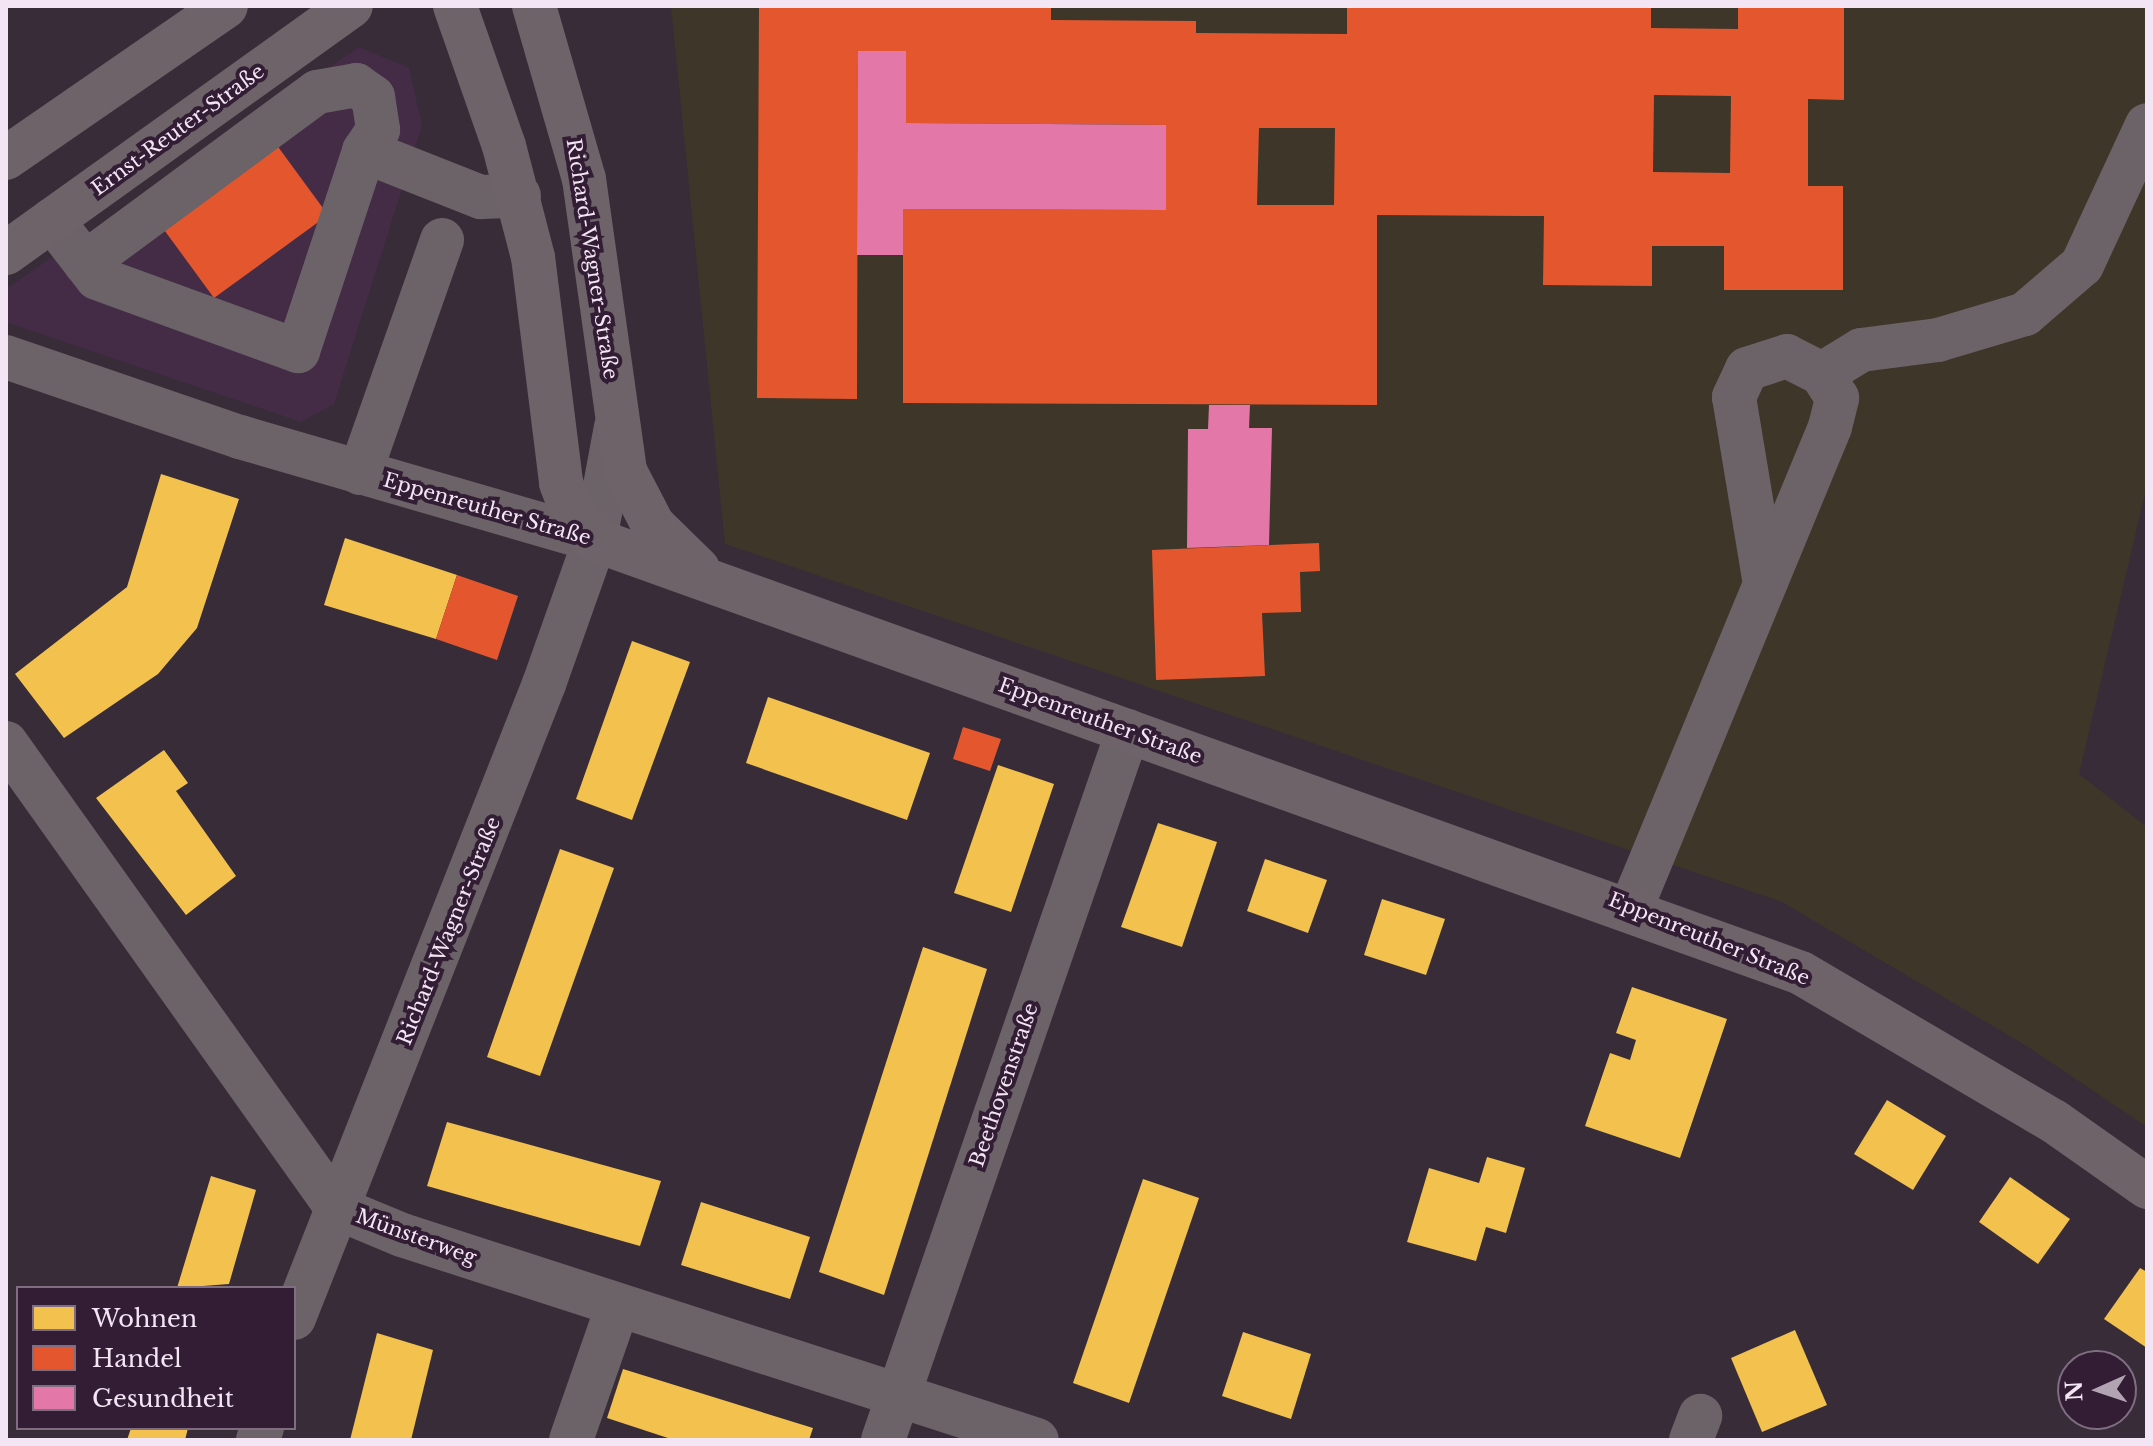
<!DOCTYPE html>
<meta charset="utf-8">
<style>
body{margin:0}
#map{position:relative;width:2153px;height:1446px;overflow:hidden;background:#382c39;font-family:"Libre Baskerville",serif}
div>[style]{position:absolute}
.built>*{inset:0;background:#442c47}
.medical>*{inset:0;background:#3d3629}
.homes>*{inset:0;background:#f2c14e}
.shops>*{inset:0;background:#e4572e}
.health>*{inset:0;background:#e377a8}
.minor>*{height:44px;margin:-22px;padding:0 22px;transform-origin:22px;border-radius:22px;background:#6b6367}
.major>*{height:44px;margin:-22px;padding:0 22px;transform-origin:22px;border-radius:22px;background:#6e6369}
span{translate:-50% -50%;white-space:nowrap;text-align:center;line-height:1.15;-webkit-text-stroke:8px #321d34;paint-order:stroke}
.street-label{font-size:20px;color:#f3e5f4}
.frame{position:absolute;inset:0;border:8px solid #f3e5f4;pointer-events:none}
.legend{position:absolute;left:16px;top:1286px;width:280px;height:144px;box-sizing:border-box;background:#321d34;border:2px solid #7f6d81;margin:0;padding:10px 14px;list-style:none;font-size:24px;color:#f3e5f4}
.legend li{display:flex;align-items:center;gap:16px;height:40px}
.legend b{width:40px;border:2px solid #7f6d81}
.north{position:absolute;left:2057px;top:1350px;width:80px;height:80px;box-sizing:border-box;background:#321d34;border:2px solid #7f6d81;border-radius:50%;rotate:267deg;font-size:22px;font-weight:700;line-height:32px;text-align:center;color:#f3e5f4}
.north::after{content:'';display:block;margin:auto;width:28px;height:36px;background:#b2a4b3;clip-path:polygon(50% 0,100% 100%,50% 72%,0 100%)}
</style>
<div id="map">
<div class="built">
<i style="clip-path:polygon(359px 47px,409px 68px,422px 125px,334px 404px,301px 422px,6px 322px,6px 289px)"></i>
</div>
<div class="medical">
<i style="clip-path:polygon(671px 6px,2147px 6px,2147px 485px,2079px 774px,2147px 827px,2147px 1127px,2025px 1045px,1782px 902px,725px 544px)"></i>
</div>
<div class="homes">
<i style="clip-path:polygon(161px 474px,239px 499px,197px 628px,158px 674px,64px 738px,15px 674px,127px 587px)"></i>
<i style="clip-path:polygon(345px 538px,457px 575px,436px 639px,324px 605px)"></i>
<i style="clip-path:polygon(632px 641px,690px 662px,632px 820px,576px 799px)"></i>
<i style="clip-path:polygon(768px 697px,930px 753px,907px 820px,746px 763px)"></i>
<i style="clip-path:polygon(164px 750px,188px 783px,176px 791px,236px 876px,186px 915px,96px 798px)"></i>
<i style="clip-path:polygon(998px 765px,1054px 784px,1011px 912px,954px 893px)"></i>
<i style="clip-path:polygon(1158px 823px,1217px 842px,1182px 947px,1121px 927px)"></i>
<i style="clip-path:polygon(560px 849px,614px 868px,540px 1076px,487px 1057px)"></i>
<i style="clip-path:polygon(1265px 859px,1327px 880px,1308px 933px,1247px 911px)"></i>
<i style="clip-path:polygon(1382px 899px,1445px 919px,1426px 975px,1364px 955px)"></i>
<i style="clip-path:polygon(923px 947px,987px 969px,884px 1295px,819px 1272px)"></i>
<i style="clip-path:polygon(1632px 987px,1727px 1019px,1680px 1158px,1585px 1126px,1610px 1053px,1630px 1060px,1636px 1040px,1616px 1033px)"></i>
<i style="clip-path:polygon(1887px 1100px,1946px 1136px,1913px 1190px,1854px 1154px)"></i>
<i style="clip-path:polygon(447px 1122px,661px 1181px,640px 1246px,427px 1186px)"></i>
<i style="clip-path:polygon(1487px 1157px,1525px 1168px,1506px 1233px,1486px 1227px,1476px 1261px,1407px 1242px,1429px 1168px,1479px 1183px)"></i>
<i style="clip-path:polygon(211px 1176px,256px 1190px,229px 1284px,177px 1288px)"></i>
<i style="clip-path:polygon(2010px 1177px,2070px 1219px,2038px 1264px,1979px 1222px)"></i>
<i style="clip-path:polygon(1143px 1179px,1199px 1198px,1129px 1403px,1073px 1383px)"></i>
<i style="clip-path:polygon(701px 1202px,810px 1237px,790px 1299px,681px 1265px)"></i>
<i style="clip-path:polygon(2140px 1268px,2147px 1272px,2147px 1348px,2104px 1319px)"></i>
<i style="clip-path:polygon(1795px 1330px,1827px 1405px,1762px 1432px,1731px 1358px)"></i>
<i style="clip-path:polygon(1243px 1332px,1311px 1354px,1291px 1419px,1222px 1396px)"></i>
<i style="clip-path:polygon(377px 1333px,433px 1350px,411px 1440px,350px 1440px)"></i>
<i style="clip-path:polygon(623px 1369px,813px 1428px,809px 1440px,674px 1440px,607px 1418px)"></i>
<i style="clip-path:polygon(131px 1428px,188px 1428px,185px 1440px,127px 1440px)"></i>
</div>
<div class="shops">
<i style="clip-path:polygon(evenodd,759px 6px,1051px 6px,1051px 20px,1196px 21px,1196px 33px,1347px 34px,1347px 6px,1651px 6px,1651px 28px,1738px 29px,1738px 6px,1844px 6px,1844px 100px,1808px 99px,1808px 186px,1843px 186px,1843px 290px,1724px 290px,1724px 246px,1652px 246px,1652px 286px,1543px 285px,1544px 216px,1377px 215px,1377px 405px,903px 403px,903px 209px,1166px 210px,1166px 125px,906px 123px,906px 51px,858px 51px,857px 399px,757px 398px,759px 6px,1654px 95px,1731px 96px,1730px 173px,1653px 172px,1654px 95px,759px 6px,1259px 128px,1335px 128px,1334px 205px,1257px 205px,1259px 128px)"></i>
<i style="clip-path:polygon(276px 144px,328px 215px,214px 298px,162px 227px)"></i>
<i style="clip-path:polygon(1319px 543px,1320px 571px,1300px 572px,1301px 612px,1262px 613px,1265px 676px,1156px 680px,1152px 550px)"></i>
<i style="clip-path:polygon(457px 575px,518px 596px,497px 660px,436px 639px)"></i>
<i style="clip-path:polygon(963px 727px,1001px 739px,990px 771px,953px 759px)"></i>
</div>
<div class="health">
<i style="clip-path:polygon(858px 51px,906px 51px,906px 123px,1166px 125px,1166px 210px,903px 209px,903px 255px,857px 255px)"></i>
<i style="clip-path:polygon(1209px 405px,1250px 405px,1249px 428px,1272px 428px,1269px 545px,1187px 548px,1188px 429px,1208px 429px)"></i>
</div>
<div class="minor">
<i style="left:52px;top:220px;width:73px;rotate:52.2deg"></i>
<i style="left:97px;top:278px;width:214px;rotate:20deg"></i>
<i style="left:298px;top:351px;width:211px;rotate:-71.7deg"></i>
<i style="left:364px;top:151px;width:126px;rotate:21.5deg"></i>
<i style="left:481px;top:197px;width:38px;rotate:-2deg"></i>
<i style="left:85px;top:263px;width:288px;rotate:-36.4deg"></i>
<i style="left:317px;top:92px;width:40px;rotate:-10deg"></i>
<i style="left:356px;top:85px;width:21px;rotate:35deg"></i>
<i style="left:373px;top:97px;width:33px;rotate:81deg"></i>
<i style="left:378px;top:130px;width:25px;rotate:124deg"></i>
<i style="left:6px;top:357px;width:247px;rotate:18.9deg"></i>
<i style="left:240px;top:437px;width:370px;rotate:16.2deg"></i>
<i style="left:1822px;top:374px;width:46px;rotate:-31.6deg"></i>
<i style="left:1861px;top:350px;width:78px;rotate:-7.4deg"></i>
<i style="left:1938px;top:340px;width:91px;rotate:-16.6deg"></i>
<i style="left:2025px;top:314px;width:75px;rotate:-40.7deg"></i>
<i style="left:2082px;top:265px;width:154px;rotate:-65.1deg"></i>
<i style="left:360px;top:473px;width:247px;rotate:-70.6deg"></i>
<i style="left:6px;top:743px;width:571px;rotate:54.56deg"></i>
<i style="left:337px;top:1208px;width:70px;rotate:22.6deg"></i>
<i style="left:402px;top:1235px;width:667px;rotate:17.89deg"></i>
<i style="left:1632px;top:906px;width:518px;rotate:-67.54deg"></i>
<i style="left:1830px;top:427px;width:30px;rotate:-76deg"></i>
<i style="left:1837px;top:398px;width:28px;rotate:-122deg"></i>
<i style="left:1822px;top:374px;width:39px;rotate:-153deg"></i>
<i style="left:1787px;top:356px;width:42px;rotate:162deg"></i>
<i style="left:1747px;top:369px;width:31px;rotate:115deg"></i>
<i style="left:1734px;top:397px;width:183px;rotate:80.6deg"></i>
<i style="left:294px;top:1318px;width:682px;rotate:-68.48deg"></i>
<i style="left:544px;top:684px;width:153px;rotate:-70.5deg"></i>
<i style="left:595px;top:540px;width:115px;rotate:-79.5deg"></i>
<i style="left:258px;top:1440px;width:13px;rotate:-72deg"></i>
<i style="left:571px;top:1440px;width:143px;rotate:-70.8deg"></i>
<i style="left:883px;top:1440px;width:750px;rotate:-70.94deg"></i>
<i style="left:1691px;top:1440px;width:26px;rotate:-69deg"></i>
</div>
<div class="major">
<i style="left:455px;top:6px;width:148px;rotate:70.7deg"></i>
<i style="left:504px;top:146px;width:115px;rotate:75.4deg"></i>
<i style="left:533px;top:257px;width:228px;rotate:82.9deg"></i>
<i style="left:561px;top:483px;width:34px;rotate:69deg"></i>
<i style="left:573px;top:515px;width:33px;rotate:49deg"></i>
<i style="left:595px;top:540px;width:1281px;rotate:19.75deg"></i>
<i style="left:1801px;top:973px;width:294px;rotate:30.4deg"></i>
<i style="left:2055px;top:1122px;width:113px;rotate:35.2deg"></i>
<i style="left:534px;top:6px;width:180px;rotate:73.9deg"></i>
<i style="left:584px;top:179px;width:295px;rotate:82deg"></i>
<i style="left:625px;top:471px;width:61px;rotate:62.6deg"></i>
<i style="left:653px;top:525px;width:63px;rotate:44.4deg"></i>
<i style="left:6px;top:158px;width:267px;rotate:-34.6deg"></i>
<i style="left:6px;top:253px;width:424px;rotate:-35.6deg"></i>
</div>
<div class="street-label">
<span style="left:178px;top:130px;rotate:-36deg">Ernst-Reuter-Straße</span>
<span style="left:592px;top:259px;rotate:81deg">Richard-Wagner-Straße</span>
<span style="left:487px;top:509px;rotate:16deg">Eppenreuther Straße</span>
<span style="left:1100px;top:721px;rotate:20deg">Eppenreuther Straße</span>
<span style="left:449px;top:931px;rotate:-68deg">Richard-Wagner-Straße</span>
<span style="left:1709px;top:939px;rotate:22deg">Eppenreuther Straße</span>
<span style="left:1004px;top:1085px;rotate:-71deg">Beethovenstraße</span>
<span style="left:416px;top:1237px;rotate:20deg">Münsterweg</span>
</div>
<div class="frame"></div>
<ul class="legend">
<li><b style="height:22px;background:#f2c14e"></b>Wohnen</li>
<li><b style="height:22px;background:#e4572e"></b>Handel</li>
<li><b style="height:22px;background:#e377a8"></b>Gesundheit</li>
</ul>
<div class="north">N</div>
</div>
